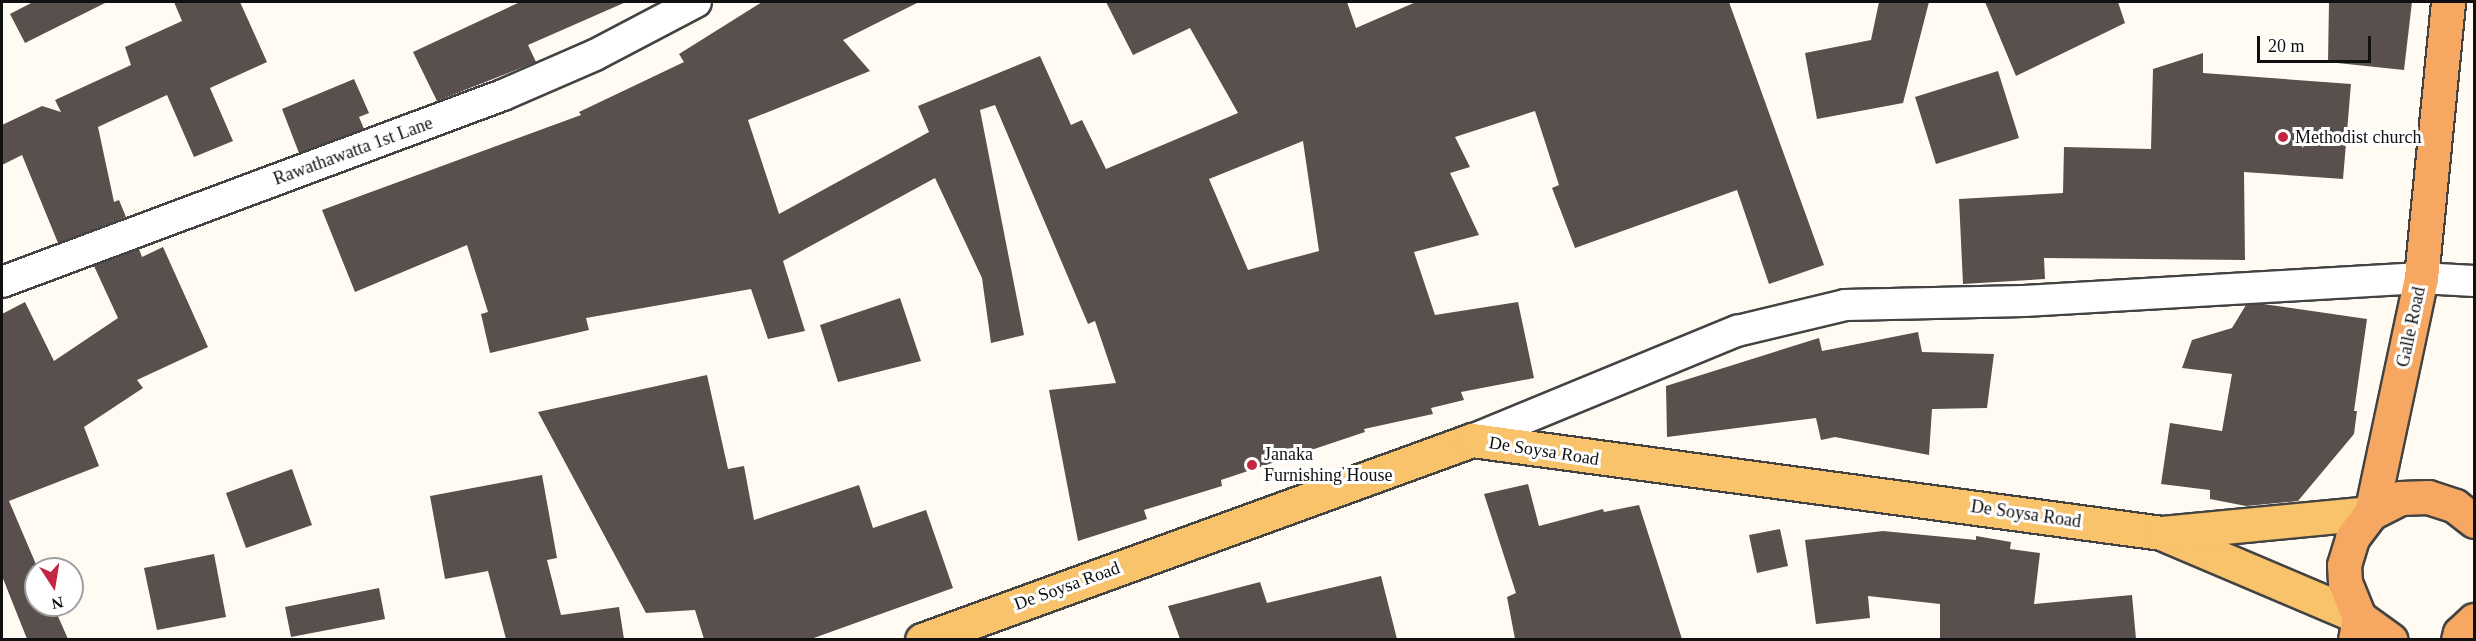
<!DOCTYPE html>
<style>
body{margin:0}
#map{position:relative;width:2476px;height:641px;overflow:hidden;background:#fffbf3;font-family:"Times New Roman",serif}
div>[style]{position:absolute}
.building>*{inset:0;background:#594f4c}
.roads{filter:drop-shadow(2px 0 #434343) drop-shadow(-2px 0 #434343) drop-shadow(0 2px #434343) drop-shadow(0 -2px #434343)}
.minor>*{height:30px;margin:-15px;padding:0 15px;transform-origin:15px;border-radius:15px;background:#fff}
.primary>*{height:33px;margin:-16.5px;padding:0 16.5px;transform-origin:16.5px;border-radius:16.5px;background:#f8c36a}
.trunk>*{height:33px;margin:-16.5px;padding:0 16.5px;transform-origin:16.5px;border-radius:16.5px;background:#f6a863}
.dots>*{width:16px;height:16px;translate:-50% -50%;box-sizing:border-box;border:3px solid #fff;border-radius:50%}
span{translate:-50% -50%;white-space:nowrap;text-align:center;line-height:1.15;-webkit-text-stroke:6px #fff;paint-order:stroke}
.poi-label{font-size:18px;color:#101010}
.left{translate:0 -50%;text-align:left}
.street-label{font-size:18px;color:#101010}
.frame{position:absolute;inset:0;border:3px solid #101010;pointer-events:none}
.north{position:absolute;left:24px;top:557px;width:60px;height:60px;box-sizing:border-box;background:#fff;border:2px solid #9f9f9f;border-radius:50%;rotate:168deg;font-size:16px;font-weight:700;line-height:24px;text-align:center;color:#101010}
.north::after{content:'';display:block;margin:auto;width:21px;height:27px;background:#c22642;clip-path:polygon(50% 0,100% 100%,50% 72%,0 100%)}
.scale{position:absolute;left:2257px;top:36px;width:114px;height:27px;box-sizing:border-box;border:3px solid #101010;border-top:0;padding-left:8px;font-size:18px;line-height:21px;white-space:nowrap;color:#101010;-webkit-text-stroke:4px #fff;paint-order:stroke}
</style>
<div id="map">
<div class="building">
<i style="clip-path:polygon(33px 2px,107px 2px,25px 43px,10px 14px)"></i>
<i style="clip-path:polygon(174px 2px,240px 2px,267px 62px,210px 88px,233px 141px,194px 157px,167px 95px,98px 127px,114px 202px,119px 200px,126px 217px,58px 243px,22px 155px,2px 165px,2px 125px,42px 106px,61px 112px,55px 100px,131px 65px,125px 47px,182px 21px)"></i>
<i style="clip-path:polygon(520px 2px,626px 2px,528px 45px,536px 62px,437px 101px,413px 52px)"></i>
<i style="clip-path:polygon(evenodd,762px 2px,919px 2px,843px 40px,870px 71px,748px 120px,779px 214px,929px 132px,918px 106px,1040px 56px,1071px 125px,1082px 120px,1106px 169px,1238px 113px,1190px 28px,1133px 55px,1106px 2px,1347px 2px,1356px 28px,1416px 2px,1729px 2px,1824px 265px,1769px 284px,1737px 190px,1575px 248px,1552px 188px,1559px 185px,1535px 111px,1455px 137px,1470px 167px,1450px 173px,1479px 235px,1414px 252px,1435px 315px,1518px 302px,1534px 378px,1461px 392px,1464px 400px,1431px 408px,1433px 414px,1364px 429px,1365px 432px,1221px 480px,1222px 486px,1144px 510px,1147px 519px,1078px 541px,1049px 390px,1116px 383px,1095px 321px,1088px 324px,995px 105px,980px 110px,1024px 335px,991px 343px,982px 278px,935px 178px,783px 261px,805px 331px,768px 339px,751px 289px,586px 318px,589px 330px,490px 353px,481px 314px,488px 312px,467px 245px,355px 292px,322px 210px,581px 115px,579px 112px,684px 62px,679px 54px,762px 2px,1303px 141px,1319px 251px,1248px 270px,1209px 179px,1303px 141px)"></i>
<i style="clip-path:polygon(1879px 2px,1929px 2px,1903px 103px,1817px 119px,1805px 53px,1871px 40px)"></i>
<i style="clip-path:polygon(1985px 2px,2118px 2px,2125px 23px,2016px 76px)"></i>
<i style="clip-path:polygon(2329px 2px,2412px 2px,2404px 70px,2328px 62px)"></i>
<i style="clip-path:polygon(2203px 53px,2203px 73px,2351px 84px,2343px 179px,2244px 172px,2245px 260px,2044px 258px,2045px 279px,1963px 284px,1959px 199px,2063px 193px,2064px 147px,2151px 149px,2153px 69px)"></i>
<i style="clip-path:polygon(1998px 71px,2019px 138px,1936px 164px,1915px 97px)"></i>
<i style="clip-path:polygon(354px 79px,369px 113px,359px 117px,364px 129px,299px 153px,282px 109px)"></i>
<i style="clip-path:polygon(163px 247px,208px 347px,137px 380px,143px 388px,84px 427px,99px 466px,9px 501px,38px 569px,36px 605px,53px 605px,68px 639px,27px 639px,2px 576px,2px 314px,25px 302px,54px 361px,118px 318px,94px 266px,139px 249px,142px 257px)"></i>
<i style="clip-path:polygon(900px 298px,921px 361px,838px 382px,820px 325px)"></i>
<i style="clip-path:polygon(2263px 304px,2367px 319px,2354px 411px,2357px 411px,2354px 434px,2298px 501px,2246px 506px,2210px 499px,2210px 490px,2161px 484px,2170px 423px,2222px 431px,2232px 374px,2182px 368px,2192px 340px,2232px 328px,2246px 305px)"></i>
<i style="clip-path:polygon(1918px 332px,1922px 352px,1994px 354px,1987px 408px,1932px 409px,1929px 455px,1835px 437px,1821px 440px,1816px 418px,1667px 437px,1666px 386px,1819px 338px,1822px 351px)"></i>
<i style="clip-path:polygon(707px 375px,728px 469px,744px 466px,754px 520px,859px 485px,873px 528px,926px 510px,953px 588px,811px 639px,704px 639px,695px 610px,646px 613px,538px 412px)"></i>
<i style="clip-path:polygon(292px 469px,312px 525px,246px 548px,226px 493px)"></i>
<i style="clip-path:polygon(542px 475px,557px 558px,547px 560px,561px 615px,619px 607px,624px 639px,506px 639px,488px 571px,445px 579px,430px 496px)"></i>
<i style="clip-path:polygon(1528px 484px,1539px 526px,1603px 509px,1604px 512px,1639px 505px,1682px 639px,1515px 639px,1507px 597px,1516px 593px,1484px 494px)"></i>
<i style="clip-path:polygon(1780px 529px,1788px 566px,1757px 573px,1749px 535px)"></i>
<i style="clip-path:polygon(1883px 531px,1976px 540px,1976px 536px,2011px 542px,2010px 549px,2040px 553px,2034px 604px,2132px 595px,2136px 639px,1940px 639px,1940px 604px,1868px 596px,1870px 618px,1816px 624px,1805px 540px)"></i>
<i style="clip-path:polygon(214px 554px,226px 617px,157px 630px,144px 568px)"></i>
<i style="clip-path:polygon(1381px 576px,1397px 639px,1180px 639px,1168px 606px,1260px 582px,1267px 603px)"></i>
<i style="clip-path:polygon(379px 588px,385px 619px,291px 637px,285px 607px)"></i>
</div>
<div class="roads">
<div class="minor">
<i style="left:2px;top:282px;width:535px;rotate:-20.47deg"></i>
<i style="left:503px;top:95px;width:100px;rotate:-23.5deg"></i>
<i style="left:595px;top:55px;width:114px;rotate:-27.7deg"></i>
<i style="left:1472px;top:440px;width:287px;rotate:-22.4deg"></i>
<i style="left:1737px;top:331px;width:111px;rotate:-13.5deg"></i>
<i style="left:1845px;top:305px;width:179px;rotate:-1.3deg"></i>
<i style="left:2024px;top:301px;width:398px;rotate:-3.3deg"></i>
<i style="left:2421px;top:278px;width:53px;rotate:3.2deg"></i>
</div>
<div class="primary">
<i style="left:2166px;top:535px;width:210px;rotate:23deg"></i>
<i style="left:922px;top:640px;width:585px;rotate:-19.98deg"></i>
<i style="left:1472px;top:440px;width:696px;rotate:7.68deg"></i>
<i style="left:2162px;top:533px;width:210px;rotate:-5.5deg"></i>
</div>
<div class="trunk">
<i style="left:2371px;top:513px;width:33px;rotate:-27deg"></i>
<i style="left:2400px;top:498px;width:28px;rotate:-2deg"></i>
<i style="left:2428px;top:497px;width:28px;rotate:18deg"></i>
<i style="left:2455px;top:506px;width:24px;rotate:38deg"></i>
<i style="left:2359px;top:617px;width:39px;rotate:36deg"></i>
<i style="left:2355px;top:640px;width:23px;rotate:-80deg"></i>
<i style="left:2359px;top:617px;width:37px;rotate:-112deg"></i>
<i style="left:2345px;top:583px;width:18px;rotate:-93deg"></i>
<i style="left:2344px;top:565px;width:28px;rotate:-73deg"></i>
<i style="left:2352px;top:538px;width:31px;rotate:-53deg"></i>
<i style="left:2371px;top:513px;width:240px;rotate:-78deg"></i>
<i style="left:2421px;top:278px;width:277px;rotate:-84.4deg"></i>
<i style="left:2458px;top:640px;width:7px;rotate:-74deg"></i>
<i style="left:2460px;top:633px;width:19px;rotate:-43deg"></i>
</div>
</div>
<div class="dots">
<i style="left:2283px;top:137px;background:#c22642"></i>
<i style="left:1252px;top:465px;background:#c22642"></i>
</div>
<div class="poi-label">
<span class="left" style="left:2295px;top:137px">Methodist church</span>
<span class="left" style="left:1264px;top:465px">Janaka<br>Furnishing House</span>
</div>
<div class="street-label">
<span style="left:353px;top:151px;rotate:-20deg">Rawathawatta 1st Lane</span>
<span style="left:2411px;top:327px;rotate:-78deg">Galle Road</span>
<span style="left:1544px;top:451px;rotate:9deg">De Soysa Road</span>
<span style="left:2026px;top:514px;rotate:8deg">De Soysa Road</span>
<span style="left:1067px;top:586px;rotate:-20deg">De Soysa Road</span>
</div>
<div class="frame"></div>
<div class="north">N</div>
<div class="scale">20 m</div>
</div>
